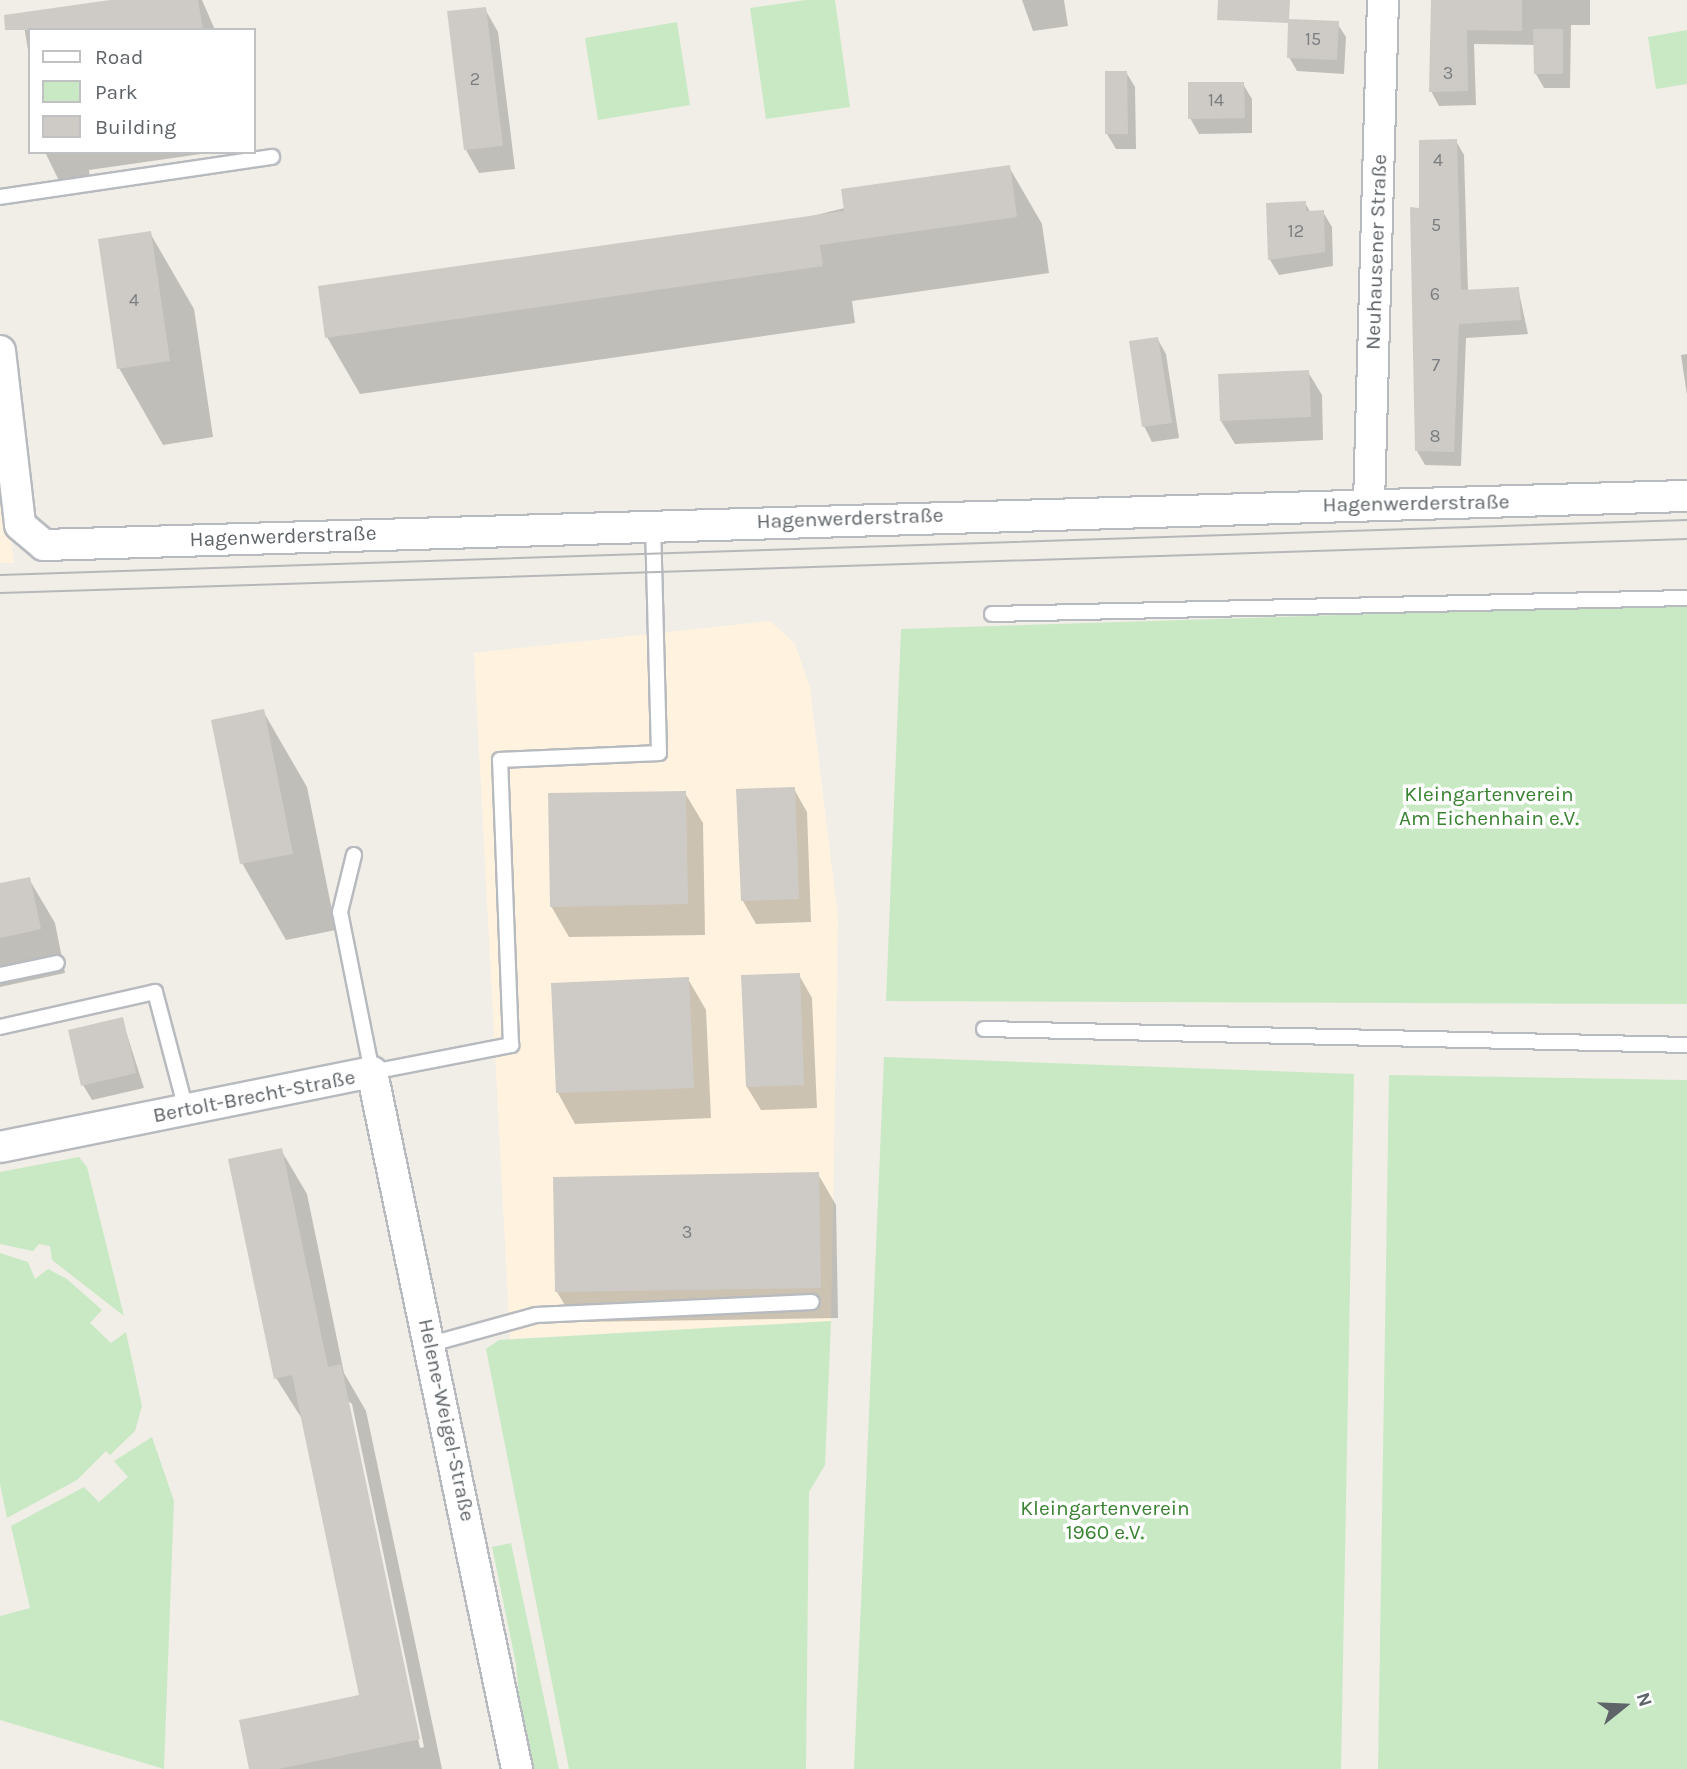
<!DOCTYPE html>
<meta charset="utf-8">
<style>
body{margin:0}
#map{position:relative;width:1687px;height:1769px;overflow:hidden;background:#f1eee7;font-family:Karla,sans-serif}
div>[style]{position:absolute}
.commercial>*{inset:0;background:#fff3df}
.green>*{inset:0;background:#c9e9c4}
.shadow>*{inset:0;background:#0003}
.building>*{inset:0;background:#cecbc6}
.roads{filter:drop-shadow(2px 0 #b7babe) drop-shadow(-2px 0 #b7babe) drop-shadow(0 2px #b7babe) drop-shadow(0 -2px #b7babe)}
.lane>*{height:14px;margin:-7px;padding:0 7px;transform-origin:7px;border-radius:7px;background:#fff}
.street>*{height:30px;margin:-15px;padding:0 15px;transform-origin:15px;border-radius:15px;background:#fff}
.tram>*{height:2px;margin:-1px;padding:0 1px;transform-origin:1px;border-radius:1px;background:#b6b7b8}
span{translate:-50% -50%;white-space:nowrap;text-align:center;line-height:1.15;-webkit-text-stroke:7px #fff;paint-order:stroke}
.number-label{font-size:18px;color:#7a7e80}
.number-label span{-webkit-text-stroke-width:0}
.street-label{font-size:21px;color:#5e6468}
.park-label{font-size:21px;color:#398332}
.legend{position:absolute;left:28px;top:28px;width:228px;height:126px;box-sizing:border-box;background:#fff;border:2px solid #bfc1c3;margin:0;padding:9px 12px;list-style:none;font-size:21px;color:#5e6468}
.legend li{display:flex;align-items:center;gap:14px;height:35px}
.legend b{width:35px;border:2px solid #bfc1c3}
.north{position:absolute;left:1589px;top:1671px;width:70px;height:70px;-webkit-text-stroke:5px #fff;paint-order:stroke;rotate:72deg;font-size:19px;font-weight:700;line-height:28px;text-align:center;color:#5e6468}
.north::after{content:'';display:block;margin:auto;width:24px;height:32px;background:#5e6468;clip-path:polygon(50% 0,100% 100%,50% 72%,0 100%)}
</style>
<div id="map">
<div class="commercial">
<i style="clip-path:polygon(0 466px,14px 563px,0 563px)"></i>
<i style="clip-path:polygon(770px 621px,795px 644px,810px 688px,838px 918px,831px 1321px,510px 1339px,474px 653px)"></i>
</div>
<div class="green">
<i style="clip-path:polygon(806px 0,835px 0,850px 107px,766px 119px,750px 8px)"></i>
<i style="clip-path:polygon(677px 22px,690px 105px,598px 120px,585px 38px)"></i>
<i style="clip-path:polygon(1687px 30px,1687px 84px,1656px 89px,1648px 37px)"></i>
<i style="clip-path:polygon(1687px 604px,1687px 1004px,886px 1001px,901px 629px)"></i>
<i style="clip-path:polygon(884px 1057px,1354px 1074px,1341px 1769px,854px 1769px)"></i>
<i style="clip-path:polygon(1389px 1075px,1687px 1080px,1687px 1769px,1378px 1769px)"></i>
<i style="clip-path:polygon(79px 1157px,87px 1167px,124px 1316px,52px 1260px,50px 1246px,39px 1244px,33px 1251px,0 1244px,0 1172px)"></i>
<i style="clip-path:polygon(0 1253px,28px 1262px,35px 1279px,48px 1269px,67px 1279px,102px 1310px,90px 1323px,111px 1343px,126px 1332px,142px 1406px,135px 1431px,110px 1455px,106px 1451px,77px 1480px,7px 1518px,0 1484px)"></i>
<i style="clip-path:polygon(831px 1321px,825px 1465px,809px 1492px,806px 1769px,569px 1769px,486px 1349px,499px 1340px)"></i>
<i style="clip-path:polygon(152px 1437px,174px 1501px,164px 1769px,0 1720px,0 1616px,30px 1608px,11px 1526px,84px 1487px,99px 1502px,128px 1477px,114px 1461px)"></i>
<i style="clip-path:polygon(511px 1543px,559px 1769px,526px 1769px,516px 1664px,492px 1547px)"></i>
</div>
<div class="shadow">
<i style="clip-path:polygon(123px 0,202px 0,215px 30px,30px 30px,30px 62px,22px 14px)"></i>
<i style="clip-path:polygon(1022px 0,1064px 0,1068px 26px,1033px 31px)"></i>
<i style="clip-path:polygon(1432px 0,1590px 0,1590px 25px,1571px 25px,1570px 88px,1544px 88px,1536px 74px,1535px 45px,1474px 44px,1476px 105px,1439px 106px,1431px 91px)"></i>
<i style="clip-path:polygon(485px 9px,498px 32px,515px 169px,479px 173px,466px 150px,449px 13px)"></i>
<i style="clip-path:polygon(1337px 23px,1346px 37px,1344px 74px,1297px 71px,1289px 57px)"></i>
<i style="clip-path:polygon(1126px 72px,1135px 87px,1136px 149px,1116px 149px,1107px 134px)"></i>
<i style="clip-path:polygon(1243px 84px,1252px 99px,1252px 133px,1199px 134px,1190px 118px)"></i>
<i style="clip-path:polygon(1456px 141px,1464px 155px,1468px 291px,1518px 288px,1528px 334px,1466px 338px,1461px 466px,1425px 465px,1417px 451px,1421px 210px)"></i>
<i style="clip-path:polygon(45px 152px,215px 152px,89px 170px,91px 187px,64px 191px)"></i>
<i style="clip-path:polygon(1009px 167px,1042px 224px,1049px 273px,852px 301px,855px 323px,360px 394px,327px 337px)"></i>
<i style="clip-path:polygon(1305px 203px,1311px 213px,1323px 212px,1332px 227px,1333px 266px,1279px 275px,1270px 260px,1268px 204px)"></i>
<i style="clip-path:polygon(150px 233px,194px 309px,213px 437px,163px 445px,119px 368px)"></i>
<i style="clip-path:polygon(1157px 338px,1166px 354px,1179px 438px,1152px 442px,1144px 426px)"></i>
<i style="clip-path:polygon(1687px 354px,1687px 395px,1681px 355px)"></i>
<i style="clip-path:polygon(1308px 372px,1322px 395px,1323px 440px,1235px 444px,1221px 421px)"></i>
<i style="clip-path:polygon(263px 711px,307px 787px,336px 930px,286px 940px,242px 863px)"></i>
<i style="clip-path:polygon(794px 789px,807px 812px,811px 922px,756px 924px,743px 901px)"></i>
<i style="clip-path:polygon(685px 793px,703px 823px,705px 935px,569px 937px,551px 906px)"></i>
<i style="clip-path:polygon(29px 879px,55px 923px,65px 973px,0 987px,0 885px)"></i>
<i style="clip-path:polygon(799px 975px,812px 998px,817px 1108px,761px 1110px,747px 1087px)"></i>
<i style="clip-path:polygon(688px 979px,706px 1010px,711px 1118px,575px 1124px,558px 1093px,553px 984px)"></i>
<i style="clip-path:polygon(122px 1019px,144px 1088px,92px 1100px,83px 1085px)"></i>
<i style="clip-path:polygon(evenodd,281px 1150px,307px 1194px,344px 1373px,366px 1411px,442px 1769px,251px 1769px,361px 1696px,304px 1422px,276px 1378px,281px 1150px,347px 1400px,352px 1404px,424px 1747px,420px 1748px,347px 1400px)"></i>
<i style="clip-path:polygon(818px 1174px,836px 1205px,838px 1318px,575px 1322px,557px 1292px)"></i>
</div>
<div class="building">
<i style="clip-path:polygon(110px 0,198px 0,203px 30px,5px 30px,4px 15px)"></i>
<i style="clip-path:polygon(1218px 0,1290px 0,1289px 19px,1339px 21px,1337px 60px,1287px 58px,1288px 23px,1217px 20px)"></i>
<i style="clip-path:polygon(1431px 0,1522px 0,1522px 31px,1467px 30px,1468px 91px,1429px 92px)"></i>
<i style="clip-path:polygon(486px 7px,503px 146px,464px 150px,447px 11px)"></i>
<i style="clip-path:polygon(1533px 29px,1563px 29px,1563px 74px,1534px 74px)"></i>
<i style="clip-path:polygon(1105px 71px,1127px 71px,1128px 134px,1105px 134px)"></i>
<i style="clip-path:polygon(1188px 82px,1244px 82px,1245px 118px,1188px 119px)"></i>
<i style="clip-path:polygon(1457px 139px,1461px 290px,1519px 287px,1521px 320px,1459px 324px,1454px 452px,1415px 451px,1410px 207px,1419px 208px,1419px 140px)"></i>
<i style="clip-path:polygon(1010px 165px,1017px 217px,820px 245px,823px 266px,325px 338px,318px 286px,844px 211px,841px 189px)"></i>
<i style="clip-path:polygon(1306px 201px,1306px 211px,1324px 210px,1325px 252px,1268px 260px,1266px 203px)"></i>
<i style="clip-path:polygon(151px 231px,170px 361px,117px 369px,98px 239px)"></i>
<i style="clip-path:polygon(1158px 337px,1172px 423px,1142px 427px,1129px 341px)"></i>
<i style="clip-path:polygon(1309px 370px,1311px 417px,1220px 421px,1218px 374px)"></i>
<i style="clip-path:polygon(264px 709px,293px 854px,240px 864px,211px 720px)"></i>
<i style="clip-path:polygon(795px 787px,799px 899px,741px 901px,736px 789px)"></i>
<i style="clip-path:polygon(686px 791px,688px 904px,550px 907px,548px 793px)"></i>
<i style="clip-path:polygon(30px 877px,41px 929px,0 938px,0 883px)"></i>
<i style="clip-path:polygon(800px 973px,804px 1085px,746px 1087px,741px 975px)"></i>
<i style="clip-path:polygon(689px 977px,694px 1088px,556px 1093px,551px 983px)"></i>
<i style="clip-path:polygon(123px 1017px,136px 1073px,81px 1086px,68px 1030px)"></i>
<i style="clip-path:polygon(282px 1148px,328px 1367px,341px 1364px,420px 1739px,279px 1769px,249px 1769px,239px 1720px,359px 1695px,292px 1375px,274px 1379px,228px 1159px)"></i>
<i style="clip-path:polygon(819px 1172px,821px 1288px,555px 1292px,553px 1177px)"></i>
</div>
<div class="roads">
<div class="lane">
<i style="left:0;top:197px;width:275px;rotate:-8.4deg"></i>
<i style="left:992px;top:614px;width:695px;rotate:-1.32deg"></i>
<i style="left:354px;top:855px;width:59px;rotate:103.8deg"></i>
<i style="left:340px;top:912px;width:163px;rotate:78.7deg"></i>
<i style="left:372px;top:1072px;width:142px;rotate:-11deg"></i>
<i style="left:511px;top:1045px;width:285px;rotate:-92.2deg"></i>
<i style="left:500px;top:760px;width:159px;rotate:-2.5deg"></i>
<i style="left:659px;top:753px;width:229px;rotate:-91.5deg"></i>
<i style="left:0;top:975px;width:58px;rotate:-11.9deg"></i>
<i style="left:0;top:1027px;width:159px;rotate:-12.7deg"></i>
<i style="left:155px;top:992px;width:121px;rotate:75.2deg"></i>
<i style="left:984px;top:1029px;width:703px;rotate:1.3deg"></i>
<i style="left:431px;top:1344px;width:109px;rotate:-15.4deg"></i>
<i style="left:536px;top:1315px;width:276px;rotate:-2.7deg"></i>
</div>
<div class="street">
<i style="left:0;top:351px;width:175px;rotate:83.4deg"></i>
<i style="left:20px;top:525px;width:31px;rotate:40deg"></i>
<i style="left:44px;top:545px;width:1644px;rotate:-1.71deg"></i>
<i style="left:1369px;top:504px;width:504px;rotate:-88.41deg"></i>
<i style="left:0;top:1147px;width:379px;rotate:-11.4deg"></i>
<i style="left:372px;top:1072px;width:712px;rotate:78.25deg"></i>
</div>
</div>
<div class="tram">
<i style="left:0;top:575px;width:1688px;rotate:-1.87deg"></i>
<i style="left:0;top:593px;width:1688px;rotate:-1.83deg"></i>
</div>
<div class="number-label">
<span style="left:1313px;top:39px">15</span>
<span style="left:1448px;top:73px">3</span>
<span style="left:475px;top:79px">2</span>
<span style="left:1216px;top:100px">14</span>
<span style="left:1438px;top:160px">4</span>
<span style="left:1436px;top:225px">5</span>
<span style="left:1296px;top:231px">12</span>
<span style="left:1435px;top:294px">6</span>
<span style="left:134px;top:300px">4</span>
<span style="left:1436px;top:365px">7</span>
<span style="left:1435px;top:436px">8</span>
<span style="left:687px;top:1232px">3</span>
</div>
<div class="street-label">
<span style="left:1376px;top:252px;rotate:-88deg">Neuhausener Straße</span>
<span style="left:1416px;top:503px;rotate:-1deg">Hagenwerderstraße</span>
<span style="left:850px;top:518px;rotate:-2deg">Hagenwerderstraße</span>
<span style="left:283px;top:536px;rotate:-2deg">Hagenwerderstraße</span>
<span style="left:254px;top:1096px;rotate:-11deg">Bertolt-Brecht-Straße</span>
<span style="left:447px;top:1420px;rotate:78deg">Helene-Weigel-Straße</span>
</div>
<div class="park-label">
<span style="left:1489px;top:806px">Kleingartenverein<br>Am Eichenhain e.V.</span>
<span style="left:1105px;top:1520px">Kleingartenverein<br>1960 e.V.</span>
</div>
<ul class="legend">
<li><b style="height:9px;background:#fff"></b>Road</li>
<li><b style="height:19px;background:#c9e9c4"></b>Park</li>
<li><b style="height:19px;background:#cecbc6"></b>Building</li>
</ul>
<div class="north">N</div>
</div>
